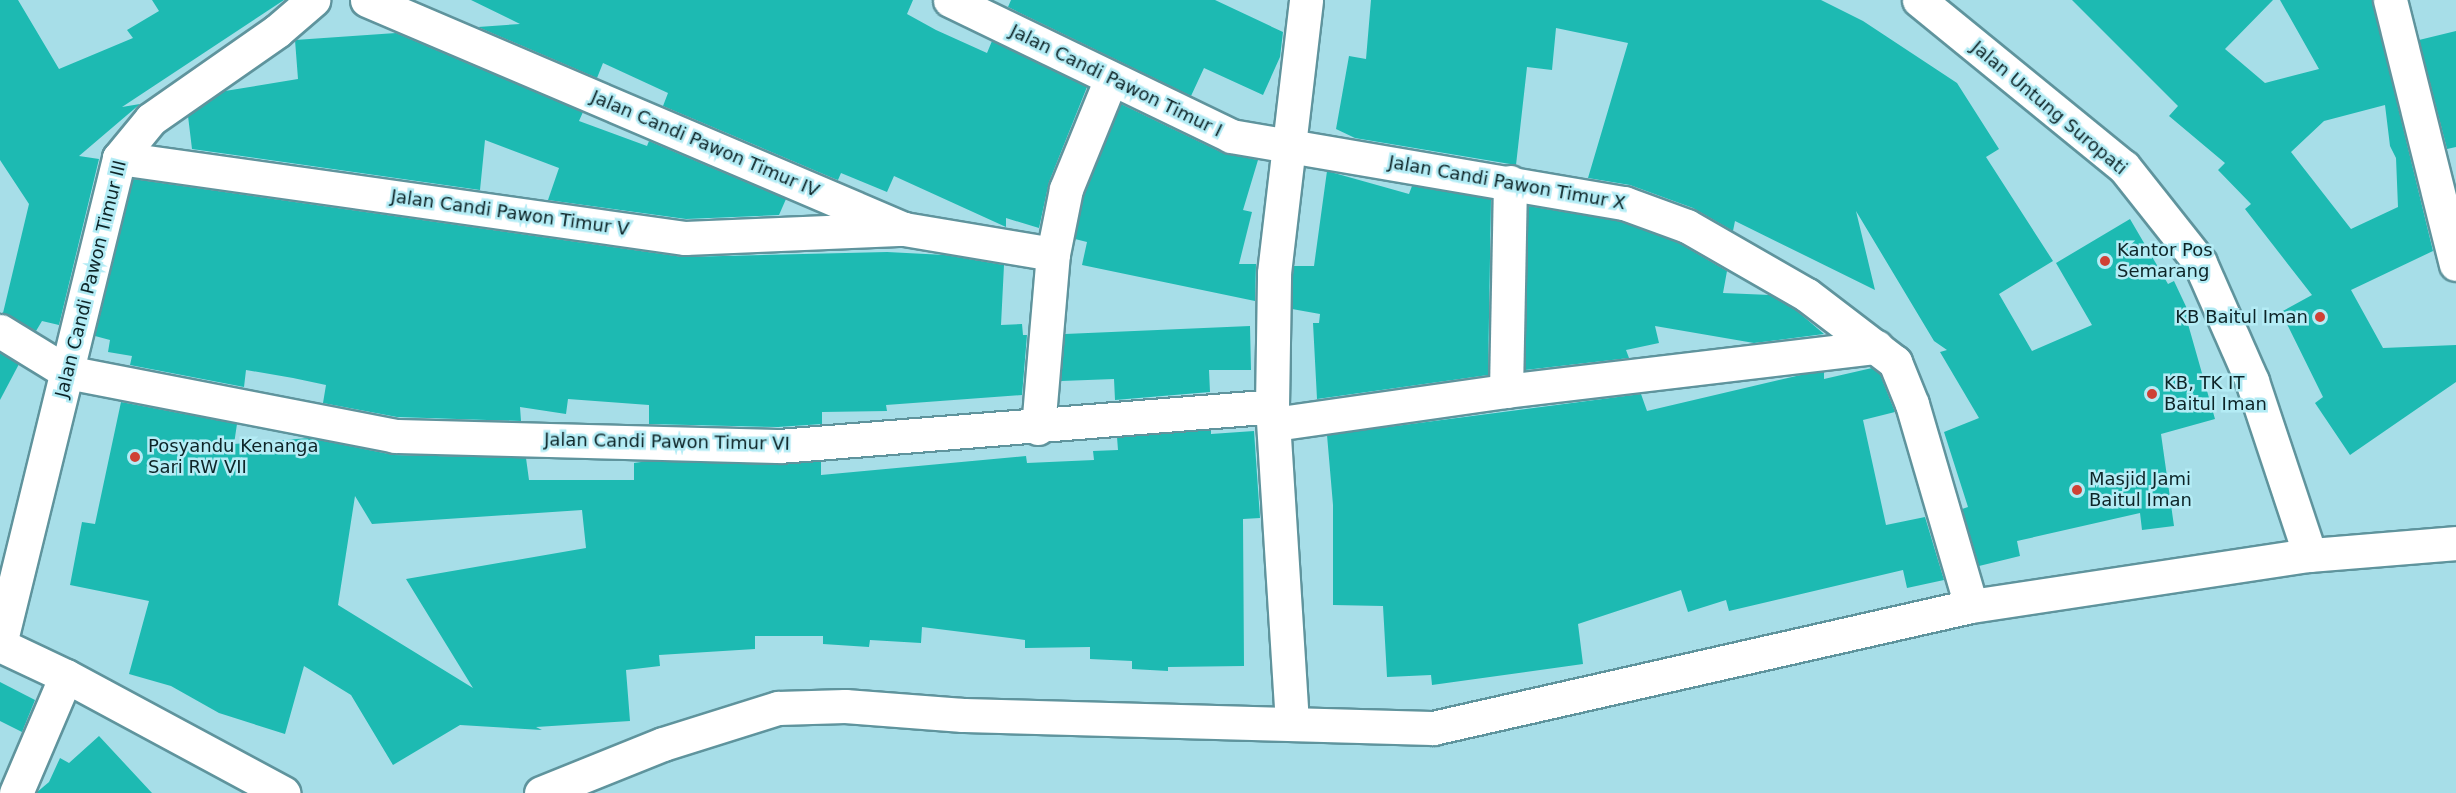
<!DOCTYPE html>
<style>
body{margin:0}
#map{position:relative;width:2456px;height:793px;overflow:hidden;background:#a7dee8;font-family:"DejaVu Sans",sans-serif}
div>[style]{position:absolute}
.building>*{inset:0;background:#1dbab2}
.roads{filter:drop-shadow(2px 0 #5f949d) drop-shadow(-2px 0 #5f949d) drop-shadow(0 2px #5f949d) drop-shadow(0 -2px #5f949d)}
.minor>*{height:33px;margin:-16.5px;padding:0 16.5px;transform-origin:16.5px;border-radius:16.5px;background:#fff}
.secondary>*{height:33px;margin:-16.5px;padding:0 16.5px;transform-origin:16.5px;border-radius:16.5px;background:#fff}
.dots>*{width:16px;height:16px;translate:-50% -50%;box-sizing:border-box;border:3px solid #b4ecf5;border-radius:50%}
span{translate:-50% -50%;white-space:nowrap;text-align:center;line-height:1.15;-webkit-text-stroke:5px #b4ecf5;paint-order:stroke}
.street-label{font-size:18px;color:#0d2427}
.poi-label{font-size:18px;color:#0d2427}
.left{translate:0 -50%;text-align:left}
.right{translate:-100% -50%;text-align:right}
</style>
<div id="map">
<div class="building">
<i style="clip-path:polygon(0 0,18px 0,59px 69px,133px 38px,127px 30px,159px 11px,152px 0,284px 0,122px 107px,140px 104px,79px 156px,99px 159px,59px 325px,42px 321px,36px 331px,3px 313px,29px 204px,0 160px)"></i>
<i style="clip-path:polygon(471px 0,913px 0,907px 14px,936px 30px,987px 53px,992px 41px,1087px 87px,1049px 182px,1039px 228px,1006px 218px,1006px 227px,894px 176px,887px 192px,841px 173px,838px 180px,835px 179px,663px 106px,668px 93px,603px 63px,597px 78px,478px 27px,520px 24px)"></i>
<i style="clip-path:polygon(1011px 0,1215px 0,1283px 32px,1280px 57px,1263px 95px,1204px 68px,1191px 96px,1008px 7px)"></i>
<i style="clip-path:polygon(1371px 0,1821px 0,1863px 21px,1957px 83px,1999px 149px,1986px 157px,2053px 261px,1999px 294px,2032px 351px,2092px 325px,2056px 263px,2130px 219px,2168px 284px,2174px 281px,2190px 315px,2186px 317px,2215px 419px,2161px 434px,2174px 526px,2142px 530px,2140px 513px,2017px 541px,2020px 556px,1979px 566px,1962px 509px,1968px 507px,1944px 432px,1979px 418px,1940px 352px,1947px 350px,1934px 341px,1856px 211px,1875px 290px,1735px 221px,1733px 231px,1693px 208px,1630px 185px,1588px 178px,1628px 43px,1556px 28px,1552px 70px,1527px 67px,1516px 165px,1355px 138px,1336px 129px,1349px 56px,1366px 59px)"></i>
<i style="clip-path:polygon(evenodd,2072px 0,2273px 0,2225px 49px,2265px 83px,2319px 69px,2280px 0,2372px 0,2433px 251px,2351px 290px,2383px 348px,2456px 345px,2456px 382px,2350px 455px,2315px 403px,2323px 397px,2281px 312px,2312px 295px,2245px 209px,2251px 204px,2218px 170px,2225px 163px,2169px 116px,2178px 106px,2072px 0,2385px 105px,2390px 146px,2396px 158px,2398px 207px,2351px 229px,2291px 152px,2324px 121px,2385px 105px)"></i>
<i style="clip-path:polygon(2456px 31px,2456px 147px,2447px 149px,2419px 40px)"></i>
<i style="clip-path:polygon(396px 33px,583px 112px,579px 121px,647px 146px,649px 141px,786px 199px,779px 215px,686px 219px,548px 200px,559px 168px,485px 140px,480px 190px,192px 149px,188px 116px,225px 91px,298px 79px,295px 40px)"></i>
<i style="clip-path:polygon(1121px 104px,1223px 153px,1258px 160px,1243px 210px,1252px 212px,1239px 264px,1256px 264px,1255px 301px,1082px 265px,1087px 242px,1075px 239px,1084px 194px)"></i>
<i style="clip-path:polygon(1327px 171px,1409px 194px,1412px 186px,1491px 199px,1488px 375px,1317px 399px,1313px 323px,1319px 323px,1320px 314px,1292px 309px,1293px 274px,1294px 266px,1314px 266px)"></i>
<i style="clip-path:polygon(133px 179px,683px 257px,887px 252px,945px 255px,1004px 265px,1001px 325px,1022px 324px,1023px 335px,1027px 335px,1022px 395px,886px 405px,887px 411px,822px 412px,822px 424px,778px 427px,649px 424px,649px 405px,568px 399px,566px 414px,520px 407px,521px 421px,397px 417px,323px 403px,326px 385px,293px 378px,246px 370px,244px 387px,130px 365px,132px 356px,108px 352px,110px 340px,95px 336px)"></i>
<i style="clip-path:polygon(1528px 206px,1619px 221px,1679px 243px,1727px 271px,1723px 293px,1770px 295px,1797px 311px,1824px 334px,1754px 343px,1655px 326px,1659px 343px,1626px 350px,1629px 358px,1525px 370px)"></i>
<i style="clip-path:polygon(1250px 326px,1251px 370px,1209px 370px,1210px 392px,1115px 400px,1114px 379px,1061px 381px,1065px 334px)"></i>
<i style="clip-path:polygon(0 353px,19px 364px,0 400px)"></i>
<i style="clip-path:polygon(1872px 368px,1880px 374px,1895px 412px,1863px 420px,1886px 525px,1925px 517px,1944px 580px,1907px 588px,1903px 570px,1729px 611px,1726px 600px,1688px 612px,1681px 590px,1578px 624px,1583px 664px,1432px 685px,1431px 675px,1387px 677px,1383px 606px,1333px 605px,1333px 505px,1327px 435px,1641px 394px,1647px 411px,1805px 374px,1824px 372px,1824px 379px)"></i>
<i style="clip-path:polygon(evenodd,121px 402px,237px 424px,234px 444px,309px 438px,394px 455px,526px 458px,529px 480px,634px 480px,634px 463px,648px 461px,779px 465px,821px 461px,821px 475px,1026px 456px,1027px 463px,1094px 460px,1093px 451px,1118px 450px,1117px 437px,1211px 430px,1211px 434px,1254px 431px,1260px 518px,1243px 519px,1244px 666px,1168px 667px,1168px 671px,1132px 669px,1132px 661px,1090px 659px,1090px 647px,1025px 648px,1025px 640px,922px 627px,921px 643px,870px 640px,869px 647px,823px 644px,823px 636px,755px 636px,755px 649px,659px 655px,660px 666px,626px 670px,630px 721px,536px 727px,542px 730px,460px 725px,393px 765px,351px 695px,304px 666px,285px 734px,219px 713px,171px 686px,129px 674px,149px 601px,70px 585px,82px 522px,95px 524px,121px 402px,355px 496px,372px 524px,582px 510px,586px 548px,406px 579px,473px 688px,338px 605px,355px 496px)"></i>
<i style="clip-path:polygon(0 682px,35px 700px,22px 732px,0 721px)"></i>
<i style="clip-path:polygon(99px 736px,152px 793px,36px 793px,49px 782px,60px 758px,69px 763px)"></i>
</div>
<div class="roads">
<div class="minor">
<i style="left:367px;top:0;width:584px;rotate:23.1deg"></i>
<i style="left:904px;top:229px;width:151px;rotate:9.5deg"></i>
<i style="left:950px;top:0;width:312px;rotate:25.8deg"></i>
<i style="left:1231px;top:136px;width:399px;rotate:9.7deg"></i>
<i style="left:1624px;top:203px;width:67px;rotate:20.1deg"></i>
<i style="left:1687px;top:226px;width:138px;rotate:29.9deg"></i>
<i style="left:1807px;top:295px;width:111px;rotate:37.3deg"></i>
<i style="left:1895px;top:362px;width:45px;rotate:68deg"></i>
<i style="left:1912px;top:404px;width:210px;rotate:73.7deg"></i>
<i style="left:2390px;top:0;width:272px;rotate:76deg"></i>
<i style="left:119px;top:158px;width:572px;rotate:8.05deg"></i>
<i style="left:685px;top:238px;width:219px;rotate:-2.4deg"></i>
<i style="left:0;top:331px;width:79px;rotate:31.5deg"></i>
<i style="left:67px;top:372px;width:334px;rotate:11deg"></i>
<i style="left:395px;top:436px;width:384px;rotate:1.5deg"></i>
<i style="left:779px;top:446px;width:495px;rotate:-4.6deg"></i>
<i style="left:1506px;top:391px;width:209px;rotate:-88.9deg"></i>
<i style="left:1274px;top:424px;width:234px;rotate:-8.1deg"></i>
<i style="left:1506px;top:391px;width:373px;rotate:-6.8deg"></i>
<i style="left:1038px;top:428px;width:175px;rotate:-85.1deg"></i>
<i style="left:1053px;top:254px;width:66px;rotate:-78.7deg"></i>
<i style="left:1066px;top:189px;width:119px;rotate:-67.8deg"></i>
<i style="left:0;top:644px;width:500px;rotate:-76.24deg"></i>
<i style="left:119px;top:158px;width:50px;rotate:-50.6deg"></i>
<i style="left:151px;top:119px;width:154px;rotate:-34.9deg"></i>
<i style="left:277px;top:31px;width:48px;rotate:-40.7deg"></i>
<i style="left:0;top:645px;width:73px;rotate:25.2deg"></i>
<i style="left:66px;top:676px;width:247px;rotate:28.3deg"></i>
<i style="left:1292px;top:723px;width:318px;rotate:-93.6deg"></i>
<i style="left:1272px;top:406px;width:133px;rotate:-89.1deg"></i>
<i style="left:1274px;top:273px;width:275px;rotate:-83.3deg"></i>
<i style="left:16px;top:793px;width:127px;rotate:-66.9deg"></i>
<i style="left:541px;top:793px;width:131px;rotate:-21.9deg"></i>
<i style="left:663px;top:744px;width:121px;rotate:-17.4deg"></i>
<i style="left:778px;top:708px;width:67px;rotate:-1.7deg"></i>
<i style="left:845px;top:706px;width:118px;rotate:4.4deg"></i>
<i style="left:963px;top:715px;width:470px;rotate:1.6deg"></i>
<i style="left:1433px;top:728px;width:552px;rotate:-12.78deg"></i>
<i style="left:1971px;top:606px;width:343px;rotate:-8.6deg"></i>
</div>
<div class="secondary">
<i style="left:1919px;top:0;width:264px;rotate:39.2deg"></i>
<i style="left:2124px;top:167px;width:122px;rotate:51.6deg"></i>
<i style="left:2200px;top:263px;width:129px;rotate:66.2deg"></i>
<i style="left:2252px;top:381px;width:183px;rotate:71.6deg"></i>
<i style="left:2310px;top:555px;width:146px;rotate:-4.7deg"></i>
</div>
</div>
<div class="dots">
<i style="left:2105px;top:261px;background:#cf4135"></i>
<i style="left:2320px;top:317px;background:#cf4135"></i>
<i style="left:2152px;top:394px;background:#cf4135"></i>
<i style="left:135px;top:457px;background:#cf4135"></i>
<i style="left:2077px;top:490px;background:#cf4135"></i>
</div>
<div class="street-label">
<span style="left:1116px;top:81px;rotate:26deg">Jalan Candi Pawon Timur I</span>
<span style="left:2049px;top:108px;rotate:40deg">Jalan Untung Suropati</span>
<span style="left:705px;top:144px;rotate:23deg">Jalan Candi Pawon Timur IV</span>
<span style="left:1507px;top:183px;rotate:10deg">Jalan Candi Pawon Timur X</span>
<span style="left:510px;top:213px;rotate:8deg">Jalan Candi Pawon Timur V</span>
<span style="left:91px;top:279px;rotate:-76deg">Jalan Candi Pawon Timur III</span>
<span style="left:667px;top:442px;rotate:1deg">Jalan Candi Pawon Timur VI</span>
</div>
<div class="poi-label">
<span class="left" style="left:2117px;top:261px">Kantor Pos<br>Semarang</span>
<span class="right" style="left:2308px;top:317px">KB Baitul Iman</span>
<span class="left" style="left:2164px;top:394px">KB, TK IT<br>Baitul Iman</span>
<span class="left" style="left:148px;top:457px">Posyandu Kenanga<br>Sari RW VII</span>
<span class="left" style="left:2089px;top:490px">Masjid Jami<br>Baitul Iman</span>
</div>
</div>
